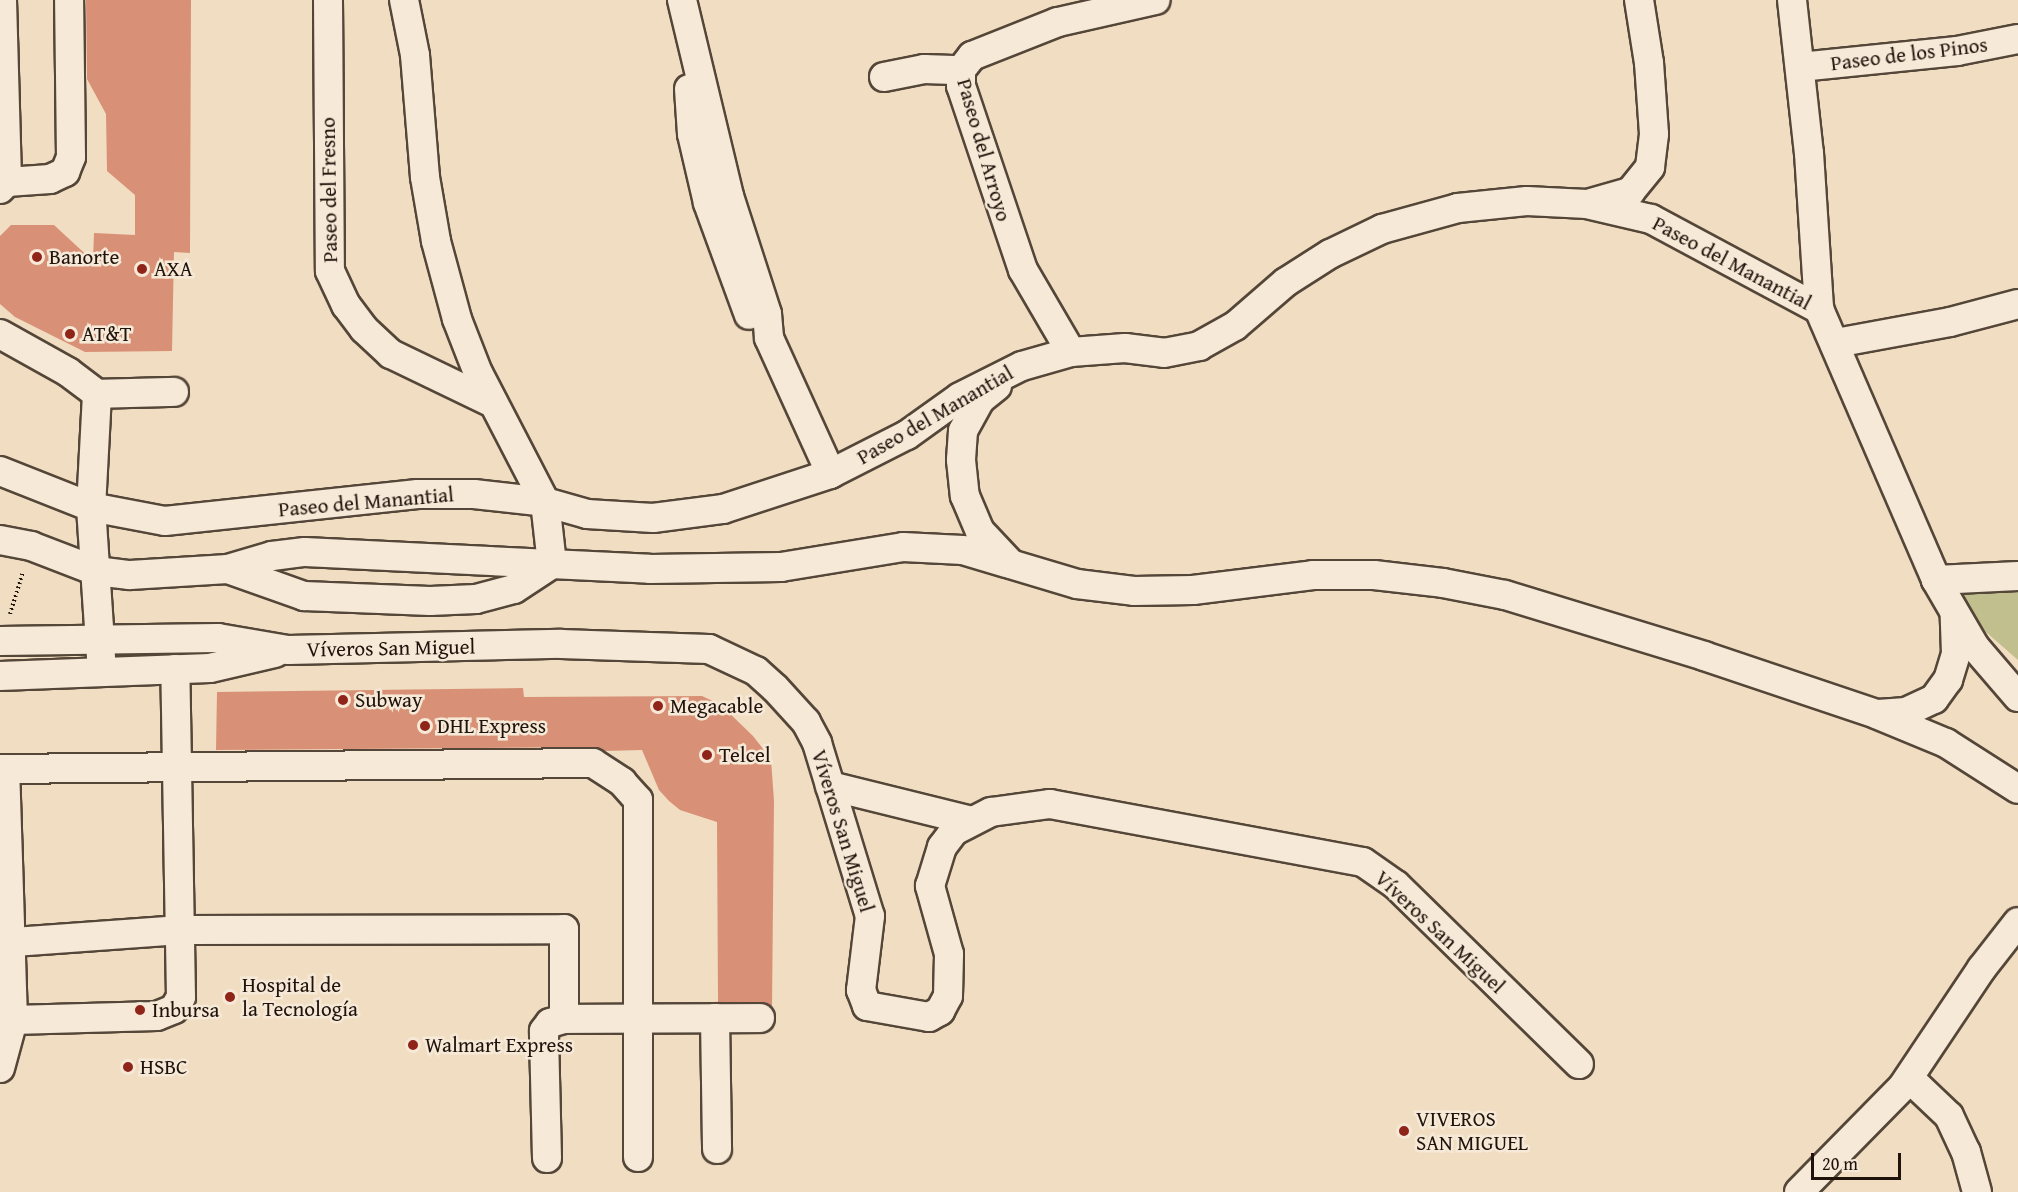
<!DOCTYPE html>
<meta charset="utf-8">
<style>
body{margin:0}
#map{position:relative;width:2018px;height:1192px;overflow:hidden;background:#f1ddc1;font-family:"Gentium Book Plus",serif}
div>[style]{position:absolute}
.green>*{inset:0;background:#c1bf8e}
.building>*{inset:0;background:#d89176}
.path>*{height:4px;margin-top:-2px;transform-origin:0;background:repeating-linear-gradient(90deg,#1f130b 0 1.5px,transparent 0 4.5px)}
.roads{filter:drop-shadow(2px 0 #544638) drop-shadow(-2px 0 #544638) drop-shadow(0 2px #544638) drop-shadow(0 -2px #544638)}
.minor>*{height:28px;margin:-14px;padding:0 14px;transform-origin:14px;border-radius:14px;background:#f6e9d7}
.dots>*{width:16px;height:16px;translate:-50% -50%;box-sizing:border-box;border:3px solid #f6e9d7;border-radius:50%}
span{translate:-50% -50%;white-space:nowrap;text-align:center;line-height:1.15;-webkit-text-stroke:5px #f6e9d7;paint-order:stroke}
.street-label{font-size:21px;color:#1f130b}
.poi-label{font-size:21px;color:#1f130b}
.left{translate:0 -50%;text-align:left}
.scale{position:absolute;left:1811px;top:1153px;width:90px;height:27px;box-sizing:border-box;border:3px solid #1f130b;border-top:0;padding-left:8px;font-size:18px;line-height:21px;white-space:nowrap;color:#1f130b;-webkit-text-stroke:4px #f6e9d7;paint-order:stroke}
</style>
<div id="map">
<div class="green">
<i style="clip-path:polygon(2018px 582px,2018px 660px,1963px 612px,1955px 586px)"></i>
</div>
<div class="building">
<i style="clip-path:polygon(86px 0,191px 0,190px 253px,174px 252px,172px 351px,85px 352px,15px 317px,0 304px,0 236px,11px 225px,54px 225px,93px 261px,94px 233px,135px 235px,135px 195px,107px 171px,106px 114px,87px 79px)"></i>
<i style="clip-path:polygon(523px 688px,524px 697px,702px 696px,721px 705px,753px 736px,771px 759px,774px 801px,772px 1007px,760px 1002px,718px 1002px,717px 822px,680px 810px,669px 801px,659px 790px,642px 750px,604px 751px,593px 747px,216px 750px,217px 692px)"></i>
</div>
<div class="path">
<i style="left:10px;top:614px;width:44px;rotate:-72.8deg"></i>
</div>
<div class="roads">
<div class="minor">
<i style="left:2px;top:0;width:182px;rotate:88.4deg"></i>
<i style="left:328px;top:0;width:271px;rotate:89.6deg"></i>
<i style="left:330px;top:271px;width:38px;rotate:65deg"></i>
<i style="left:346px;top:305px;width:30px;rotate:53deg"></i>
<i style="left:364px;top:329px;width:37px;rotate:43deg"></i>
<i style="left:391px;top:354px;width:113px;rotate:25.7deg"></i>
<i style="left:682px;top:0;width:202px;rotate:76.5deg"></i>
<i style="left:729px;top:196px;width:124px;rotate:72.1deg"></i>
<i style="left:767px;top:314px;width:24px;rotate:85deg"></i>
<i style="left:769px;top:338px;width:149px;rotate:65.5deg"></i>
<i style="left:1792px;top:0;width:154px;rotate:83.7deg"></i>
<i style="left:1809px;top:153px;width:156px;rotate:86.3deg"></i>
<i style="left:1800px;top:67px;width:158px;rotate:-5.8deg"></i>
<i style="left:1957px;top:51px;width:62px;rotate:-11.1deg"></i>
<i style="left:884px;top:77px;width:41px;rotate:-11.3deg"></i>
<i style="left:924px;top:69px;width:37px;rotate:2deg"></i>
<i style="left:689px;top:89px;width:45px;rotate:86.2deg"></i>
<i style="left:692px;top:134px;width:71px;rotate:76.9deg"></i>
<i style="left:708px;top:203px;width:119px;rotate:69.9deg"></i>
<i style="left:0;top:189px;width:10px;rotate:-45deg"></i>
<i style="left:7px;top:182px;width:43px;rotate:-4deg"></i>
<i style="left:50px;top:179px;width:17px;rotate:-25deg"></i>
<i style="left:65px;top:172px;width:16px;rotate:-68deg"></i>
<i style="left:71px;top:157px;width:157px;rotate:-90.7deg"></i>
<i style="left:1591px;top:203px;width:41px;rotate:-15.8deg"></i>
<i style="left:1630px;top:192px;width:32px;rotate:-51deg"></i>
<i style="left:1650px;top:167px;width:33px;rotate:-83deg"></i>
<i style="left:1654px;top:134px;width:71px;rotate:-94deg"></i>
<i style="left:1649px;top:63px;width:64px;rotate:-99deg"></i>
<i style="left:0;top:334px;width:78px;rotate:29.2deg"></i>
<i style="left:68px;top:372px;width:36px;rotate:37deg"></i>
<i style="left:97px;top:394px;width:113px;rotate:93deg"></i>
<i style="left:91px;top:507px;width:165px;rotate:86.2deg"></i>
<i style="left:1836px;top:343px;width:116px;rotate:-10.4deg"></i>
<i style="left:1950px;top:322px;width:70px;rotate:-14.8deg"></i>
<i style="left:1071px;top:352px;width:95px;rotate:-120.3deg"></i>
<i style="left:1023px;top:270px;width:194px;rotate:-108.6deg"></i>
<i style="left:961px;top:86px;width:16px;rotate:-90deg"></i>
<i style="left:961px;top:70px;width:18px;rotate:-52deg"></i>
<i style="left:972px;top:56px;width:92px;rotate:-21.6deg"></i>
<i style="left:1058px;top:22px;width:100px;rotate:-12.7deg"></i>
<i style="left:997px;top:386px;width:22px;rotate:141deg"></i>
<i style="left:980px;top:400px;width:35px;rotate:119deg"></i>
<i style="left:963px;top:431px;width:29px;rotate:94deg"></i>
<i style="left:961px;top:460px;width:36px;rotate:84deg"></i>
<i style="left:965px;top:496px;width:38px;rotate:67deg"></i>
<i style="left:980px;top:531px;width:45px;rotate:46.8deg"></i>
<i style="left:97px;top:394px;width:77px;rotate:-1.5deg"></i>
<i style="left:0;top:471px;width:98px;rotate:21.6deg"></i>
<i style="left:91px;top:507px;width:75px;rotate:10.7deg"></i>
<i style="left:165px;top:521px;width:254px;rotate:-6.1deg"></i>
<i style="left:418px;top:494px;width:56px"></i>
<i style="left:474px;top:494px;width:71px;rotate:6.4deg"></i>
<i style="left:545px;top:502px;width:44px;rotate:15.9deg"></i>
<i style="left:587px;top:514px;width:66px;rotate:3.5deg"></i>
<i style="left:653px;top:518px;width:71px;rotate:-7.3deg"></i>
<i style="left:723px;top:509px;width:113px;rotate:-18.1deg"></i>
<i style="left:830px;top:474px;width:86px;rotate:-26.9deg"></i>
<i style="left:907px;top:435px;width:65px;rotate:-35.6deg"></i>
<i style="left:960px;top:397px;width:69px;rotate:-26.6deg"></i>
<i style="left:1022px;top:366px;width:51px;rotate:-15.9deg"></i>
<i style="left:1071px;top:352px;width:54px;rotate:-4.2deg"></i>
<i style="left:1125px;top:348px;width:39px;rotate:7deg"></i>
<i style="left:1164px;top:353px;width:36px;rotate:-11deg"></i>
<i style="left:1199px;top:346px;width:41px;rotate:-29.1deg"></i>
<i style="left:1235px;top:326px;width:67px;rotate:-40.8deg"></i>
<i style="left:1286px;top:282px;width:52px;rotate:-32.5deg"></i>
<i style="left:1330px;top:254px;width:58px;rotate:-25.7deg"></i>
<i style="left:1382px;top:229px;width:79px;rotate:-15.4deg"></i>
<i style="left:1458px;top:208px;width:69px;rotate:-5.8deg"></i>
<i style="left:1527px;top:201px;width:60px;rotate:2.9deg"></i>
<i style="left:1587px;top:204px;width:66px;rotate:13.2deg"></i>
<i style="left:1651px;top:219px;width:191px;rotate:28.2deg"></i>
<i style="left:1819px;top:309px;width:295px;rotate:66.6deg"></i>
<i style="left:1936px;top:580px;width:78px;rotate:59.8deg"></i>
<i style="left:1975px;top:647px;width:66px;rotate:49.3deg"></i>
<i style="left:0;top:540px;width:32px;rotate:11deg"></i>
<i style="left:31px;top:546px;width:70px;rotate:21deg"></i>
<i style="left:96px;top:571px;width:34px;rotate:7deg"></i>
<i style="left:130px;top:575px;width:98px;rotate:-3.5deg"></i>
<i style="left:228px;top:569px;width:46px;rotate:-16.5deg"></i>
<i style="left:272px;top:556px;width:33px;rotate:-7deg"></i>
<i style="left:305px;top:552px;width:345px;rotate:2.8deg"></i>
<i style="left:650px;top:569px;width:131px;rotate:-0.9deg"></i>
<i style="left:781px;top:567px;width:124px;rotate:-9.3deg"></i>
<i style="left:903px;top:547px;width:60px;rotate:2.9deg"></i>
<i style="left:963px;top:550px;width:119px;rotate:16.6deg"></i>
<i style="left:1077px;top:584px;width:57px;rotate:7deg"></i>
<i style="left:1134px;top:591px;width:59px;rotate:-1deg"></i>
<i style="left:1193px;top:590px;width:121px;rotate:-7.1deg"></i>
<i style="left:1313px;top:575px;width:61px"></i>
<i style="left:1374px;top:575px;width:69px;rotate:6.6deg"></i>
<i style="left:1443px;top:583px;width:63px;rotate:11deg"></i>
<i style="left:1505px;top:595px;width:208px;rotate:17deg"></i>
<i style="left:1704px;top:656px;width:182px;rotate:18.6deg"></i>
<i style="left:1876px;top:714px;width:76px;rotate:22.5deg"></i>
<i style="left:1946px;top:743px;width:85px;rotate:32.6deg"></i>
<i style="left:228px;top:569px;width:81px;rotate:19.6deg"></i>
<i style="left:304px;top:596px;width:126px;rotate:2.3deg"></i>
<i style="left:430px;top:601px;width:46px;rotate:-2.5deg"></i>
<i style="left:476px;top:599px;width:39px;rotate:-15deg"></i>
<i style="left:514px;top:589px;width:45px;rotate:-33.3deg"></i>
<i style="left:552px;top:564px;width:62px;rotate:-96.4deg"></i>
<i style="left:545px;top:502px;width:145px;rotate:-117.4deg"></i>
<i style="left:478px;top:373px;width:58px;rotate:-111.3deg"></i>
<i style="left:457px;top:319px;width:81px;rotate:-105.1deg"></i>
<i style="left:436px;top:241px;width:65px;rotate:-99.8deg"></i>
<i style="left:425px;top:177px;width:122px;rotate:-94.7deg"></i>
<i style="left:415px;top:55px;width:56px;rotate:-101.3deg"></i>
<i style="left:1936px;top:580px;width:82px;rotate:-2.8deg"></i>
<i style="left:0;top:641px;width:218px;rotate:-0.8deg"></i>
<i style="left:218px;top:638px;width:71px;rotate:9.7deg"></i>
<i style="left:288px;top:650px;width:273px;rotate:-1.3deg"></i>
<i style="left:561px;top:644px;width:148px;rotate:1.9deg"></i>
<i style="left:709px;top:649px;width:52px;rotate:25.1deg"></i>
<i style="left:756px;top:671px;width:25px;rotate:42deg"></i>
<i style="left:775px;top:688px;width:46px;rotate:47.6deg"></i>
<i style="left:806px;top:722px;width:24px;rotate:62deg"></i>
<i style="left:817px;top:743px;width:181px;rotate:73deg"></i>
<i style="left:870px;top:916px;width:75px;rotate:96.9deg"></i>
<i style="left:861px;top:990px;width:17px;rotate:69deg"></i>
<i style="left:867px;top:1006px;width:63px;rotate:10.1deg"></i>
<i style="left:929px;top:1017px;width:13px;rotate:-29deg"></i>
<i style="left:940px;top:1011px;width:17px;rotate:-62deg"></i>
<i style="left:948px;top:996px;width:42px;rotate:-88.6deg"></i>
<i style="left:949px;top:954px;width:71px;rotate:-105.6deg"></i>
<i style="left:930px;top:886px;width:41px;rotate:-72.9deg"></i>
<i style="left:942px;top:847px;width:20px;rotate:-53deg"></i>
<i style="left:954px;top:831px;width:42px;rotate:-27.2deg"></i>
<i style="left:991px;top:812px;width:60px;rotate:-7.7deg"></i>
<i style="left:1050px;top:804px;width:318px;rotate:10.5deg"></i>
<i style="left:1363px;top:862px;width:40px;rotate:34.9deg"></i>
<i style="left:1396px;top:885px;width:256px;rotate:44.4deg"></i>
<i style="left:0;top:676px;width:210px;rotate:-2.2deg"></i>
<i style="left:210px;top:668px;width:67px;rotate:-13deg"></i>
<i style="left:1878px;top:714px;width:28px;rotate:-4deg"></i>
<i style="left:1906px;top:712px;width:31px;rotate:-25deg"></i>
<i style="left:1934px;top:699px;width:24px;rotate:-54deg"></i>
<i style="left:1948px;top:680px;width:27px;rotate:-73deg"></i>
<i style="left:1956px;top:654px;width:38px;rotate:-92deg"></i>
<i style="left:0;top:769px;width:593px;rotate:-0.58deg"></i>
<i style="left:593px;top:763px;width:35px;rotate:33deg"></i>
<i style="left:622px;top:782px;width:24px;rotate:48deg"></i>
<i style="left:638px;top:800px;width:357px;rotate:90deg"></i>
<i style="left:830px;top:786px;width:145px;rotate:13.9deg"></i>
<i style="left:0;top:943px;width:181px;rotate:-4.1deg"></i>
<i style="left:181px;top:930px;width:383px;rotate:-0.1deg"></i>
<i style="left:564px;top:929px;width:90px;rotate:90deg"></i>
<i style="left:564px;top:1019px;width:196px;rotate:-0.3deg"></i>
<i style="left:715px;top:1018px;width:131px;rotate:89.1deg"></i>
<i style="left:13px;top:1020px;width:144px;rotate:-1.6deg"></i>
<i style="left:157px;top:1016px;width:18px;rotate:-22deg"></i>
<i style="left:174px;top:1009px;width:14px;rotate:-60deg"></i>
<i style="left:181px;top:997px;width:328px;rotate:-91deg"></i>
<i style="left:0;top:1068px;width:50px;rotate:-74.8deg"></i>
<i style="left:13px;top:1020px;width:251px;rotate:-91.8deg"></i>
<i style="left:1909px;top:1078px;width:55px;rotate:43.5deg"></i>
<i style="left:1949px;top:1116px;width:40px;rotate:65deg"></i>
<i style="left:1966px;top:1152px;width:41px;rotate:74.6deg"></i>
<i style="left:547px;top:1158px;width:127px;rotate:-91.4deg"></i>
<i style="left:544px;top:1031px;width:10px;rotate:-53deg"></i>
<i style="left:550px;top:1023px;width:15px;rotate:-16deg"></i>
<i style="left:1799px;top:1192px;width:148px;rotate:-45.5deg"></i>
<i style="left:1903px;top:1086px;width:142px;rotate:-56.2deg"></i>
<i style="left:1982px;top:968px;width:58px;rotate:-52deg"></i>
</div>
</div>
<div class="dots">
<i style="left:37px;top:257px;background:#8f2418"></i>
<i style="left:142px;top:269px;background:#8f2418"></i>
<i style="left:70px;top:334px;background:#8f2418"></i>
<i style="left:343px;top:700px;background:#8f2418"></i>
<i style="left:658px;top:706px;background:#8f2418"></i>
<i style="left:425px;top:726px;background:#8f2418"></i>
<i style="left:707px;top:755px;background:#8f2418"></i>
<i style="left:230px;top:997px;background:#8f2418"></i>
<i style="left:140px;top:1010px;background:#8f2418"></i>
<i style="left:413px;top:1045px;background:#8f2418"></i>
<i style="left:128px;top:1067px;background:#8f2418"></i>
<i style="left:1404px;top:1131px;background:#8f2418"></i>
</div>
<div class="street-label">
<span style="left:1909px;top:54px;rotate:-7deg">Paseo de los Pinos</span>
<span style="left:984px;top:150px;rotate:74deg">Paseo del Arroyo</span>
<span style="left:329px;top:190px;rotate:-91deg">Paseo del Fresno</span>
<span style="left:1732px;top:263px;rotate:28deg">Paseo del Manantial</span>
<span style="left:935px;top:415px;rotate:-30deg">Paseo del Manantial</span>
<span style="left:366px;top:502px;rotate:-5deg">Paseo del Manantial</span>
<span style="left:391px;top:648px;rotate:-1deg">Víveros San Miguel</span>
<span style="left:843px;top:831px;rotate:73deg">Víveros San Miguel</span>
<span style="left:1440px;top:932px;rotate:43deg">Víveros San Miguel</span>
</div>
<div class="poi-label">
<span class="left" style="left:49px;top:257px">Banorte</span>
<span class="left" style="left:154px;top:269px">AXA</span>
<span class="left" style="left:82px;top:334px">AT&amp;T</span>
<span class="left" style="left:355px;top:700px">Subway</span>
<span class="left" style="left:670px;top:706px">Megacable</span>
<span class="left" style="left:437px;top:726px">DHL Express</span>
<span class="left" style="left:719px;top:755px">Telcel</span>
<span class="left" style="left:242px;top:997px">Hospital de<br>la Tecnología</span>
<span class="left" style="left:152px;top:1010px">Inbursa</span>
<span class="left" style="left:425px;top:1045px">Walmart Express</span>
<span class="left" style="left:140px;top:1067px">HSBC</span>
<span class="left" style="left:1416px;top:1131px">VIVEROS<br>SAN MIGUEL</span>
</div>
<div class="scale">20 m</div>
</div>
